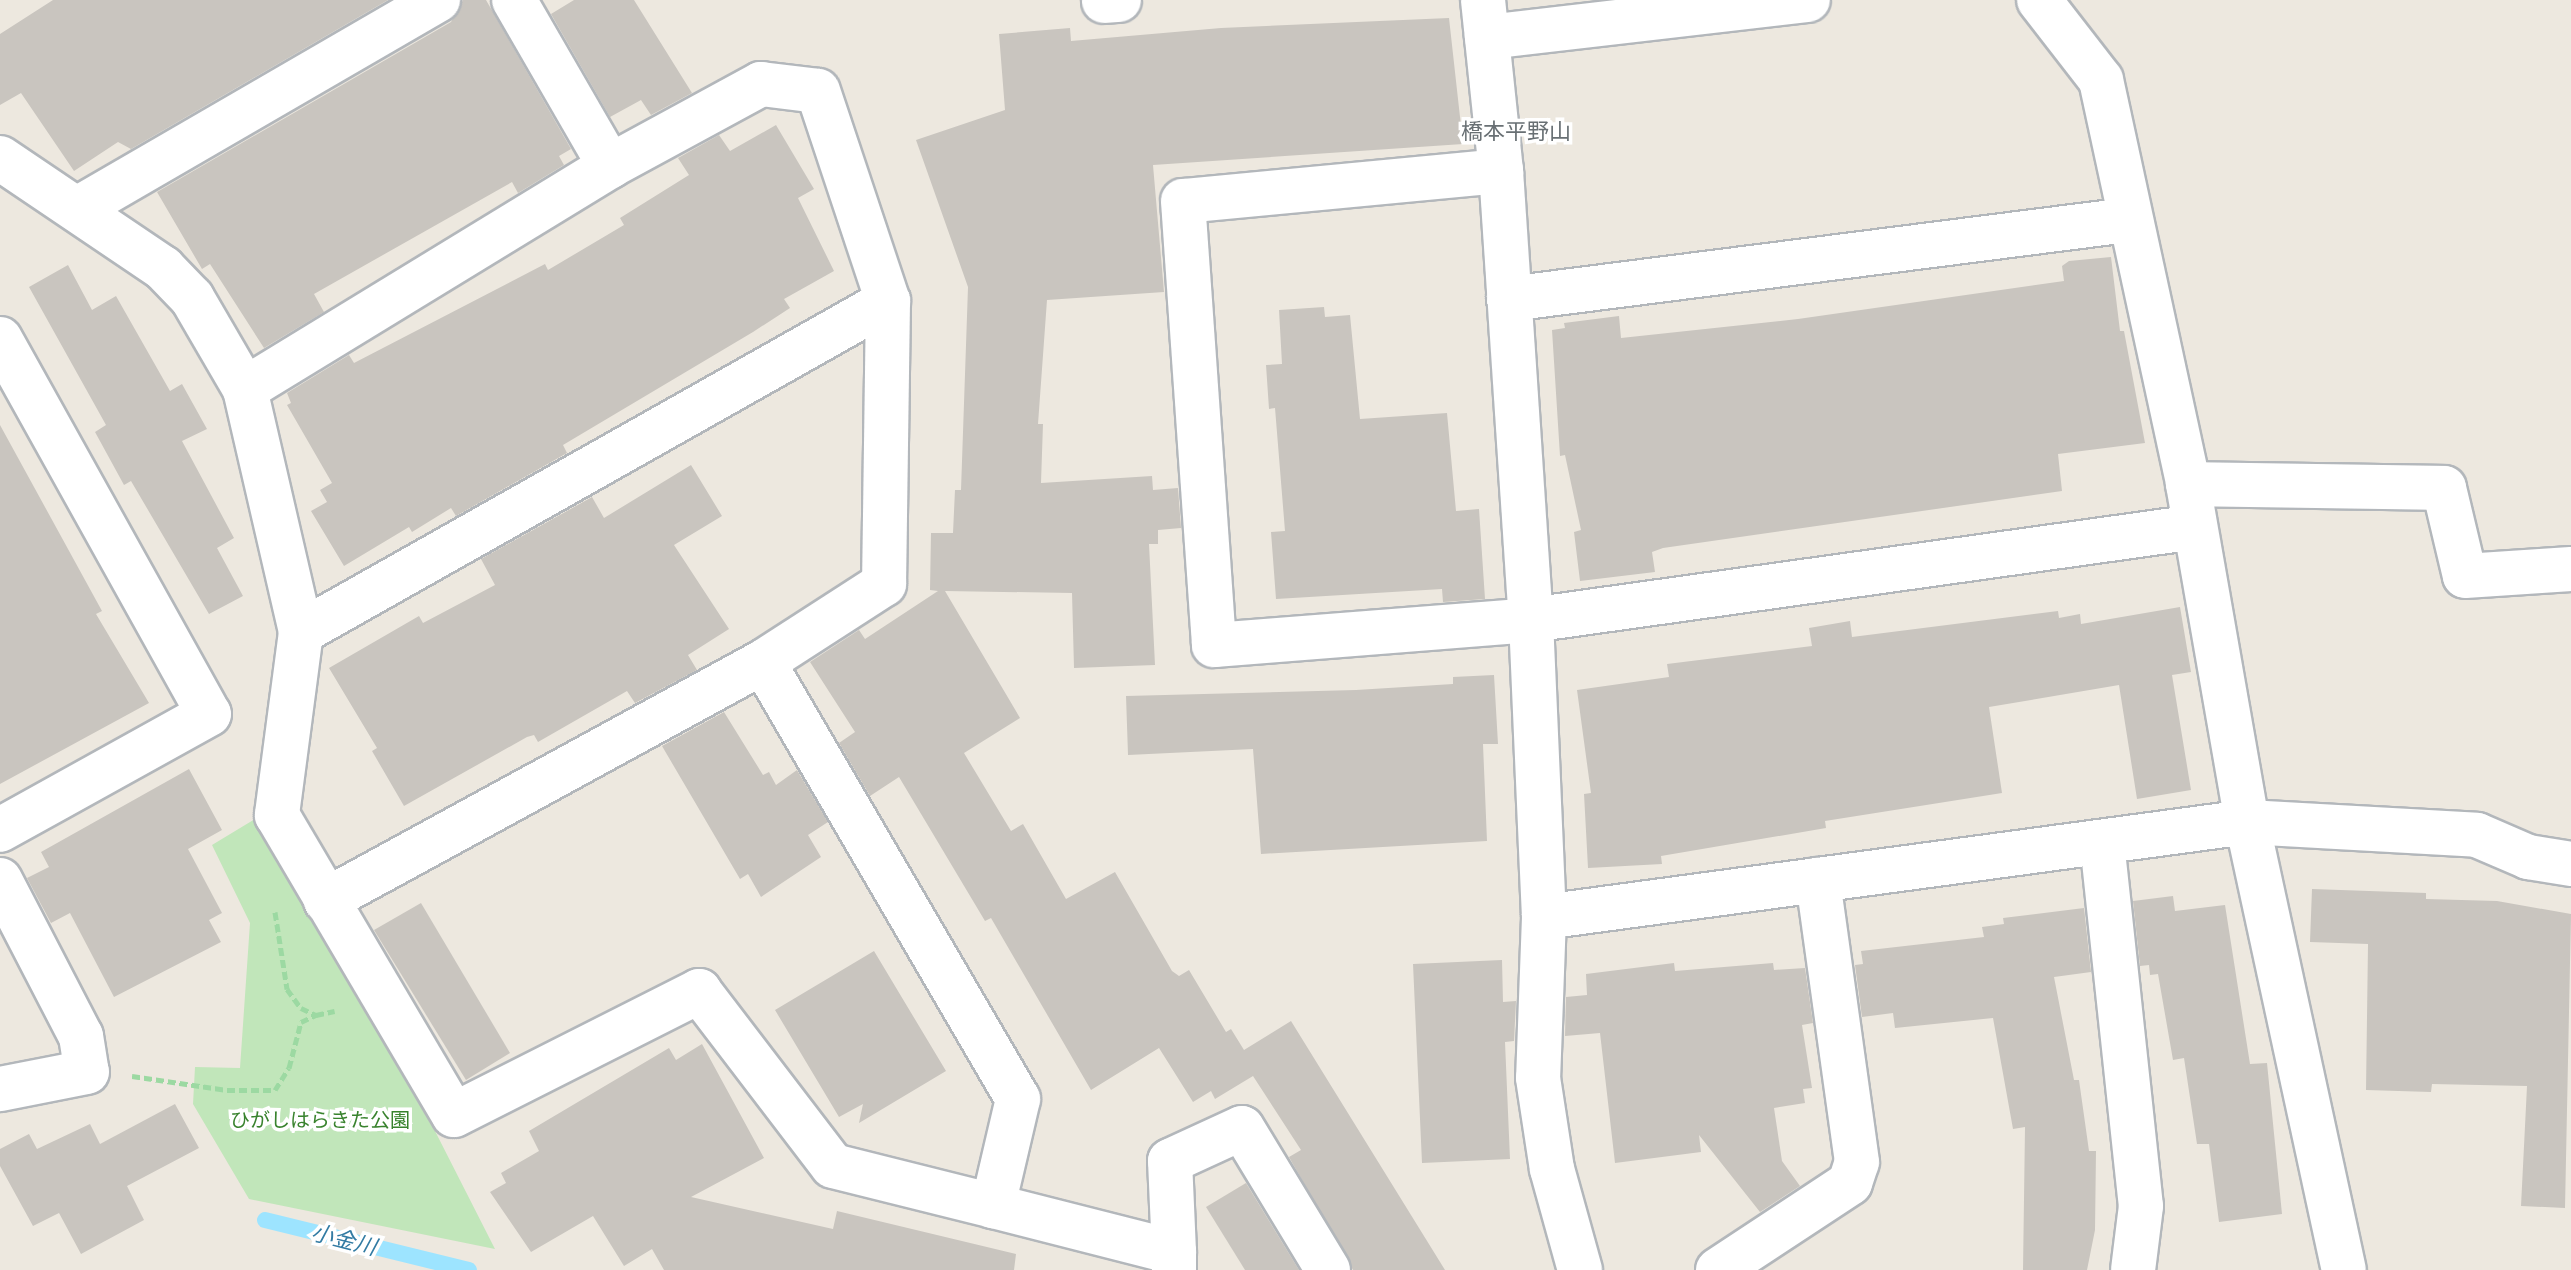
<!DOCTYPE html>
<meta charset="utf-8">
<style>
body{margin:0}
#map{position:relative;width:2571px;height:1270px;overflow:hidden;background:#ede8df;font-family:"Golos Text","Noto Sans JP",sans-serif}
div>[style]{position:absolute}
.green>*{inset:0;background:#c1e6ba}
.stream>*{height:16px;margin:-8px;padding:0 8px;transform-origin:8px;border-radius:8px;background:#9de4ff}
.building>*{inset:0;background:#c9c5bf}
.path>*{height:5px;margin-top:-2.5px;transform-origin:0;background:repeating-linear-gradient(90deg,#9cd9a2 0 8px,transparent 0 12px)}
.roads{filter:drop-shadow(2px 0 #b3b7bb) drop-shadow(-2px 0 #b3b7bb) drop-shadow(0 2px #b3b7bb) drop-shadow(0 -2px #b3b7bb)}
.minor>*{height:44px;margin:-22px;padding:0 22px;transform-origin:22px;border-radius:22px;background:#fff}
span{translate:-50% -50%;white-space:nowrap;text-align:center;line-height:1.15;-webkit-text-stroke:7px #fff;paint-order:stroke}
.park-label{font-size:20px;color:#39832e}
.neighbourhood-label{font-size:22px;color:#697074}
.water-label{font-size:22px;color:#327ba3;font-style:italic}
</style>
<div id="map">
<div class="green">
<i style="clip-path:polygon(255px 819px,436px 1133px,495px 1249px,249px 1199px,193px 1104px,195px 1067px,240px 1068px,250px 923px,212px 845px)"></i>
</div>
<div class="stream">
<i style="left:265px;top:1220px;width:210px;rotate:13.8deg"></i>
</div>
<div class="building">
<i style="clip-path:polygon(53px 0,388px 0,131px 149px,118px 142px,74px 171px,21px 93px,0 105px,0 34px)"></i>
<i style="clip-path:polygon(463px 0,486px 0,571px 149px,559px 156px,564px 165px,518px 193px,512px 182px,314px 294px,324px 312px,264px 348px,210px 264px,202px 269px,157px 192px,451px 22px)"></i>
<i style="clip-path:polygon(574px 0,634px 0,692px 93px,651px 115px,641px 100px,610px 117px,551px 14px)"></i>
<i style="clip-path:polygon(1449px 18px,1463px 144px,1153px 165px,1164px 292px,1047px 300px,1038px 424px,1043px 424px,1041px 483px,1152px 476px,1153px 490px,1178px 488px,1181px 528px,1158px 530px,1158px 544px,1149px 544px,1155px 665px,1074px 668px,1072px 593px,945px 591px,1020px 718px,964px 753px,1011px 831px,1023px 824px,1066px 899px,1115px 872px,1172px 971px,1179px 976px,1189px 970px,1226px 1032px,1231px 1029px,1244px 1050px,1291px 1021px,1445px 1270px,1353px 1270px,1289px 1157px,1301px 1150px,1253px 1076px,1215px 1099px,1211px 1091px,1193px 1102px,1159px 1048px,1091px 1090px,991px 918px,985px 921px,899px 777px,870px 796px,839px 743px,855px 732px,810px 662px,859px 630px,865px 639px,938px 591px,930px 590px,931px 533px,953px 533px,955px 490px,961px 490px,968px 287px,916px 140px,1005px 110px,999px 34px,1070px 28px,1071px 41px,1221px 28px)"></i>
<i style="clip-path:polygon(776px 125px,814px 189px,798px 198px,834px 271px,784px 299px,790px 308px,753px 332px,563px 445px,567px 453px,456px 516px,451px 508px,412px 532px,409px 527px,344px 566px,311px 511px,327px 502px,320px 490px,332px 483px,287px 405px,291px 403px,287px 393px,349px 355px,354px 363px,545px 264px,548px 270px,624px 225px,620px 218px,689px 175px,678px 158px,719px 135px,730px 151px)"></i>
<i style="clip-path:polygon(2111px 257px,2120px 331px,2124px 331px,2145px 443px,2058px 454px,2062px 491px,1663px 548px,1652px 552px,1655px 572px,1580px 581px,1574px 532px,1581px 530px,1565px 455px,1560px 456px,1552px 330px,1565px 328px,1564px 323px,1619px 316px,1621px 338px,1798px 319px,2064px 281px,2062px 266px,2069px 261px)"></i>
<i style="clip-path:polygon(68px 265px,92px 310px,116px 296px,170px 391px,182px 384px,207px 429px,182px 441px,234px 538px,217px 548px,243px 596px,209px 614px,131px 481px,124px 485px,95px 432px,106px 425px,29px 287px)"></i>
<i style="clip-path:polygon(1324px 307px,1325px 317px,1350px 315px,1360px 419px,1447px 413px,1456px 511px,1479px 509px,1485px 599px,1443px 602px,1442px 589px,1276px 599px,1271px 532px,1285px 531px,1275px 408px,1269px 409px,1266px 365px,1282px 364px,1279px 310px)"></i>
<i style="clip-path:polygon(0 425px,102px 611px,96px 614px,149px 703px,0 784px)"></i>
<i style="clip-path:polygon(691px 465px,722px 516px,674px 545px,729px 629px,688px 655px,697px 670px,635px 703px,627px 691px,538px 742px,534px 735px,527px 737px,404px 806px,372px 751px,377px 748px,329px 668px,419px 616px,423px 623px,495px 585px,481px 559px,592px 497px,604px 518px)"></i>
<i style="clip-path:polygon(2180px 607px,2191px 672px,2172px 675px,2191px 790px,2137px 799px,2119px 685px,1989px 707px,2002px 793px,1825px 821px,1826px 828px,1661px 856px,1662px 864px,1588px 868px,1584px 794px,1591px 793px,1577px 690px,1669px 677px,1667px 664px,1812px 646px,1809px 628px,1850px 621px,1852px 637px,2058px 611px,2059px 618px,2080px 614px,2081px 624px)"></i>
<i style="clip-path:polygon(1494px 675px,1498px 744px,1483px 744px,1487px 841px,1261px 854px,1253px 749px,1128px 755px,1126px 696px,1356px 690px,1453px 684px,1453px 677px)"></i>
<i style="clip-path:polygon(724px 712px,763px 775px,769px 772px,776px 785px,797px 770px,828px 822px,808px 835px,821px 857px,761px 897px,748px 874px,740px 879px,662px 746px)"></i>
<i style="clip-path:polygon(189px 769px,222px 830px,188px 849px,222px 913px,209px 920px,221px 942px,114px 997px,70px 913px,51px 923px,27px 878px,49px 867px,41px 852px)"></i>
<i style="clip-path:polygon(2312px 889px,2426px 893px,2426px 899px,2497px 901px,2571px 914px,2565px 1208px,2521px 1206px,2527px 1086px,2432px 1084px,2431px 1092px,2366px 1090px,2368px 944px,2310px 942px)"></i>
<i style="clip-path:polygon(2173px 896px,2175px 911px,2225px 905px,2250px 1064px,2267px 1063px,2282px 1214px,2219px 1222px,2209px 1144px,2197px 1144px,2184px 1058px,2173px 1060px,2158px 974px,2150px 975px,2149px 965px,2140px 966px,2133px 901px)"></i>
<i style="clip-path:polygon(421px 903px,510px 1053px,466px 1080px,374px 930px)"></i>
<i style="clip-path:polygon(2084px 908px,2091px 972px,2054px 977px,2074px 1080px,2079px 1080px,2089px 1151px,2096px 1151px,2095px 1230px,2087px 1270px,2023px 1270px,2025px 1127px,2013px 1129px,1993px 1018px,1895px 1028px,1893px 1013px,1862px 1017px,1855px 965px,1863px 964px,1861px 951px,1984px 937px,1982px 927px,2004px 924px,2003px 918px)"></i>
<i style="clip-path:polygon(874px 951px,946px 1071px,859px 1123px,863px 1104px,839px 1117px,775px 1010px)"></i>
<i style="clip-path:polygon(1502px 960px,1503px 1002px,1516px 1001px,1514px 1041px,1505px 1042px,1510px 1159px,1422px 1163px,1413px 964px)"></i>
<i style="clip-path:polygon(1674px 963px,1675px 971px,1773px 963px,1774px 970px,1805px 968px,1813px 1023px,1802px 1025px,1812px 1088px,1803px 1089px,1805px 1103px,1774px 1108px,1782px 1161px,1800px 1186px,1760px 1212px,1699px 1135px,1701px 1152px,1615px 1163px,1600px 1033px,1565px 1036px,1566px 997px,1587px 995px,1586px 974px)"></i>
<i style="clip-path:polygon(702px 1044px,764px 1158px,691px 1197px,833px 1229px,837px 1211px,1016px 1254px,1014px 1270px,664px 1270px,652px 1249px,624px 1266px,593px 1216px,531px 1252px,490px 1192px,506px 1183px,501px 1173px,539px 1151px,529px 1131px,669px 1048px,676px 1060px)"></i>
<i style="clip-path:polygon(175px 1104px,199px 1148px,127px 1186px,144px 1220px,81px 1254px,59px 1213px,33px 1226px,0 1166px,0 1149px,29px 1134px,37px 1149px,90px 1124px,100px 1144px)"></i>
<i style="clip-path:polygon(1246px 1183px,1299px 1270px,1245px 1270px,1206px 1207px)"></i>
</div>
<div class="path">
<i style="left:275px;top:912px;width:78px;rotate:81.1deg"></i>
<i style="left:287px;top:989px;width:24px;rotate:54deg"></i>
<i style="left:301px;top:1008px;width:17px;rotate:25deg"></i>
<i style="left:316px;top:1015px;width:19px;rotate:-12deg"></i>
<i style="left:132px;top:1076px;width:96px;rotate:8.4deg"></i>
<i style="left:227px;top:1090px;width:48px"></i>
<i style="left:275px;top:1090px;width:26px;rotate:-58deg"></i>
<i style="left:289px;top:1068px;width:48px;rotate:-75.4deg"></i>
<i style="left:301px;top:1022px;width:17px;rotate:-25deg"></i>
</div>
<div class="roads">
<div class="minor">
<i style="left:514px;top:0;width:192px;rotate:60deg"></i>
<i style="left:1483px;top:0;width:172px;rotate:84deg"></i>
<i style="left:1501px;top:171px;width:450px;rotate:86.2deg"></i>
<i style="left:1531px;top:620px;width:297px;rotate:87.5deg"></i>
<i style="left:1544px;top:917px;width:161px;rotate:92.1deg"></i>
<i style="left:1538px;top:1078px;width:92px;rotate:81.3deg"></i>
<i style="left:1552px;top:1169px;width:105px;rotate:74.5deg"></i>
<i style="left:2039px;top:0;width:101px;rotate:52.2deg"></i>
<i style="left:2101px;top:80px;width:413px;rotate:77.8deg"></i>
<i style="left:2188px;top:484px;width:343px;rotate:80.1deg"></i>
<i style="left:2247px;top:822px;width:458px;rotate:77.8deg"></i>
<i style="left:1104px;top:1px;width:15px;rotate:-4deg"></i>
<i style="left:1487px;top:37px;width:323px;rotate:-6.6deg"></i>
<i style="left:0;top:158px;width:197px;rotate:34deg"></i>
<i style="left:163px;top:268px;width:42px;rotate:46deg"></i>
<i style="left:192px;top:298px;width:105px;rotate:59.8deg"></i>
<i style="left:245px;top:389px;width:249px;rotate:77deg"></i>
<i style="left:301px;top:632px;width:185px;rotate:97.5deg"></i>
<i style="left:277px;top:815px;width:348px;rotate:59.5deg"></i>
<i style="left:454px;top:1115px;width:275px;rotate:-26.8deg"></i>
<i style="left:699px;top:991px;width:220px;rotate:52.6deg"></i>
<i style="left:833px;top:1166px;width:165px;rotate:14deg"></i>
<i style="left:1501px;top:171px;width:319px;rotate:174.6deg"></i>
<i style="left:1183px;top:201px;width:445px;rotate:86deg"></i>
<i style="left:1214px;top:645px;width:318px;rotate:-4.5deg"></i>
<i style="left:1531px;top:620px;width:670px;rotate:-7.97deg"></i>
<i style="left:79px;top:208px;width:415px;rotate:-30.1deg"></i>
<i style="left:1509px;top:299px;width:623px;rotate:-7.28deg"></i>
<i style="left:0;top:339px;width:429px;rotate:60.9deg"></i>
<i style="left:209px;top:714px;width:239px;rotate:151deg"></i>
<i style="left:245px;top:389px;width:428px;rotate:-31.4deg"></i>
<i style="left:610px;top:166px;width:172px;rotate:-28.5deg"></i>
<i style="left:761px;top:84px;width:57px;rotate:7deg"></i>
<i style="left:818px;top:91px;width:221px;rotate:71.6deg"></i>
<i style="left:888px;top:301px;width:283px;rotate:90.8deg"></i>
<i style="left:884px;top:584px;width:144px;rotate:147.2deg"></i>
<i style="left:763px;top:662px;width:498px;rotate:151.4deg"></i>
<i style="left:2188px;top:484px;width:256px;rotate:0.9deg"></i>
<i style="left:2444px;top:488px;width:90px;rotate:76.6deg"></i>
<i style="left:2465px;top:576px;width:106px;rotate:-3.8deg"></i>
<i style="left:301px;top:632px;width:674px;rotate:-29.42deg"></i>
<i style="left:763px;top:662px;width:506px;rotate:59.74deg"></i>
<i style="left:1018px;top:1099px;width:110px;rotate:103.2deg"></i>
<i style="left:993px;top:1206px;width:187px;rotate:14.3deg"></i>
<i style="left:1174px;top:1252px;width:18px;rotate:90deg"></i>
<i style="left:2102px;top:842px;width:366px;rotate:83.9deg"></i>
<i style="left:2141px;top:1206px;width:64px;rotate:97.1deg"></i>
<i style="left:0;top:880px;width:176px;rotate:62.6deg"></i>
<i style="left:81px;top:1036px;width:36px;rotate:81deg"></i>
<i style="left:87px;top:1072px;width:89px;rotate:168.9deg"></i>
<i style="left:1544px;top:917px;width:709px;rotate:-7.7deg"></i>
<i style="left:2247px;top:822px;width:230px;rotate:3.2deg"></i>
<i style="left:2477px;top:835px;width:56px;rotate:23.3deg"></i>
<i style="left:2528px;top:857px;width:44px;rotate:9.2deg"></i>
<i style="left:1174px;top:1252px;width:91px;rotate:-92.5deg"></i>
<i style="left:1170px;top:1161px;width:79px;rotate:-24.6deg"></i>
<i style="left:1242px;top:1128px;width:166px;rotate:58.8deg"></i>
<i style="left:1718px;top:1270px;width:158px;rotate:-33.4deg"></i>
<i style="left:1850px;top:1183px;width:22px;rotate:-72deg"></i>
<i style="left:1857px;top:1162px;width:285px;rotate:-97.9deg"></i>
</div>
</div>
<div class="park-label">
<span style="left:320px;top:1119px">ひがしはらきた公園</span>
</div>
<div class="neighbourhood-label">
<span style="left:1516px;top:131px">橋本平野山</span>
</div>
<div class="water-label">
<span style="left:344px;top:1239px;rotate:14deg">小金川</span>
</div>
</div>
